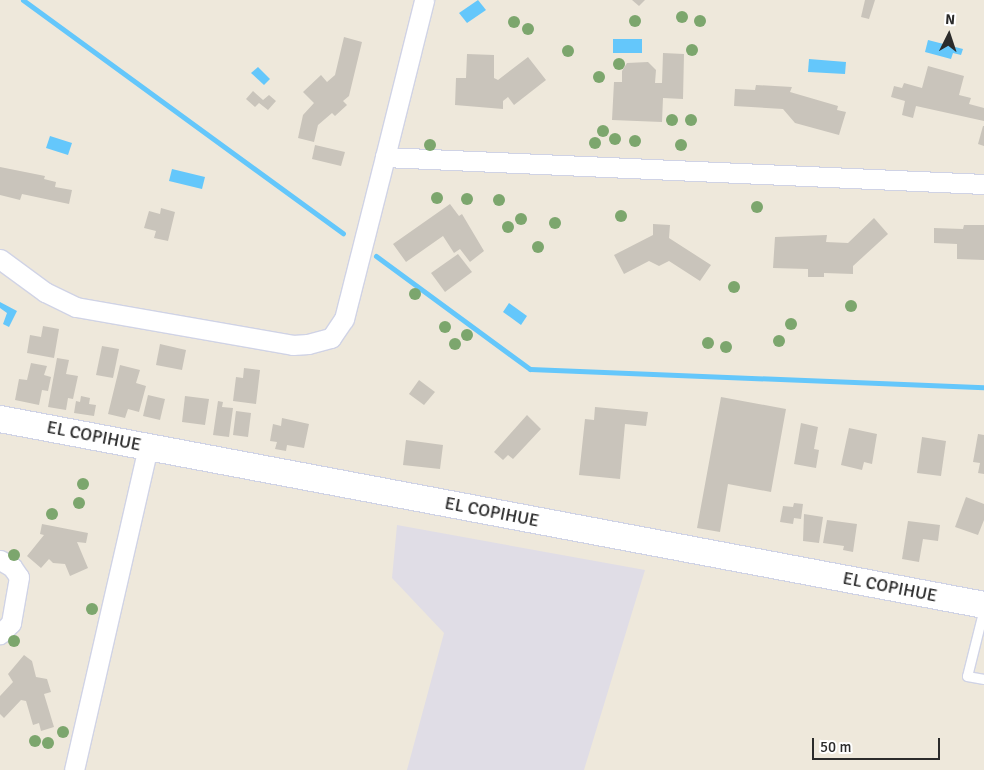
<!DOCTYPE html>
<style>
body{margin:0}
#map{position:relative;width:984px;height:770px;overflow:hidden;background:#eee8db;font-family:Signika,sans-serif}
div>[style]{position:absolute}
.industrial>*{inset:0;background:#e0dde6}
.water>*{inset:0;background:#64c7fb}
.stream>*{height:5px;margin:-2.5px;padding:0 2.5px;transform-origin:2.5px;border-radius:2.5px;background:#64c7fb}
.building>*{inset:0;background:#c9c4bb}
.roads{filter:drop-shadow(1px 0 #d0d3e5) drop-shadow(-1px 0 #d0d3e5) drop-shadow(0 1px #d0d3e5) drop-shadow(0 -1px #d0d3e5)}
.service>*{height:9px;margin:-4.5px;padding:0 4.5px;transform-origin:4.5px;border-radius:4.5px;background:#fff}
.minor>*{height:19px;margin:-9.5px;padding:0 9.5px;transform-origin:9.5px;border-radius:9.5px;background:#fff}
.secondary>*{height:26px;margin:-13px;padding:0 13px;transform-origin:13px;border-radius:13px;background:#fff}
.trees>*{width:12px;height:12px;margin:-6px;border-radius:50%;background:#7ca66d}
span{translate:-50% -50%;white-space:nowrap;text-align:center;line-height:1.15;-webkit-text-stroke:4px #fff;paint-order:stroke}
.street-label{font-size:18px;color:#2b2b2b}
.north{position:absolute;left:924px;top:10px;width:50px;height:50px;-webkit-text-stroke:4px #fff;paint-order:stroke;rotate:4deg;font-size:14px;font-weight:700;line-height:20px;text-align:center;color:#2b2b2b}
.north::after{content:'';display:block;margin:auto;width:18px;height:22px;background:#2b2b2b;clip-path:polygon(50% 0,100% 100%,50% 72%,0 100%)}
.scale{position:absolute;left:812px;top:738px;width:128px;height:22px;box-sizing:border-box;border:2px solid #2b2b2b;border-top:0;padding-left:6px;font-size:15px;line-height:18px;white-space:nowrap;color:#2b2b2b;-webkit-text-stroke:4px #fff;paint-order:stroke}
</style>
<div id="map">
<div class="industrial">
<i style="clip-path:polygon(397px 525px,645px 570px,584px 770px,407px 770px,444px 633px,392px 578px)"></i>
</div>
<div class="water">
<i style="clip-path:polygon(478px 0,486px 10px,467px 23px,459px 13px)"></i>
<i style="clip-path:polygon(613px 39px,642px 39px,642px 53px,613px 53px)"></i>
<i style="clip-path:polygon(928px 40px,963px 49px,961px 55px,953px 53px,951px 59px,925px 52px)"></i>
<i style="clip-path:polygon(809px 59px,846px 62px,845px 74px,808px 72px)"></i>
<i style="clip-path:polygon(258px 67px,270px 79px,264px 85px,251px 73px)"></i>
<i style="clip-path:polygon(50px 136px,72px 143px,68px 155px,46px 148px)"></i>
<i style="clip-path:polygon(172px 169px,205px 177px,202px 189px,169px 181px)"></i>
<i style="clip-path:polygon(0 302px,17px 311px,9px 327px,3px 324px,7px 313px,0 308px)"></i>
<i style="clip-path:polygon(509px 303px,527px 316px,521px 325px,503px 312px)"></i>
</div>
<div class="stream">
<i style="left:23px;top:0;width:396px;rotate:36.1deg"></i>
<i style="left:376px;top:256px;width:191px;rotate:36.3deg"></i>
<i style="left:530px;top:369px;width:454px;rotate:2.3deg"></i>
</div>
<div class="building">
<i style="clip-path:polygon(632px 0,645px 0,639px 6px)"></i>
<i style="clip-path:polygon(865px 0,875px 0,869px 19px,861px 17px)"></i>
<i style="clip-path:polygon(344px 37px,362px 42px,349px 96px,343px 101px,347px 105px,335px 116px,332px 113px,318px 125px,314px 142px,298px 138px,303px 115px,314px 103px,303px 92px,321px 75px,327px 82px,335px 75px)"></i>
<i style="clip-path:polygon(663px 53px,684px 54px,683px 99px,663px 98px,662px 122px,612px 120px,614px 82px,622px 82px,622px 71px,627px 63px,648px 62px,656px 70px,655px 83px,662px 83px)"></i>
<i style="clip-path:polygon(467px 54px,494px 55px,494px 78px,498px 80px,528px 57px,546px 80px,514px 105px,508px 97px,503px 101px,503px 109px,455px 105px,456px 78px,466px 78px)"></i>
<i style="clip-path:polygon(928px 66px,964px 76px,959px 95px,971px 98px,969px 104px,984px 108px,984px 121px,916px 106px,913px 118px,902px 115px,905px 101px,891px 97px,894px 86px,902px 88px,904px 83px,922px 88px)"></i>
<i style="clip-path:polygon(756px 85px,792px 87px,790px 92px,838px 106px,837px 110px,846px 112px,839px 135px,795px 123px,783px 109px,734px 106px,735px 89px,755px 90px)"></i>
<i style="clip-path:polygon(253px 91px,263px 100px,269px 95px,276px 101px,268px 110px,259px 103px,255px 107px,246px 99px)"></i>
<i style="clip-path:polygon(983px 126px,984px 126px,984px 146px,978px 144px)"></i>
<i style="clip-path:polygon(315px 145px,345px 152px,341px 166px,312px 159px)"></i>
<i style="clip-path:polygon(0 167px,45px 176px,44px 179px,56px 182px,55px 187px,72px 190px,69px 204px,22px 194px,20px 200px,0 195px)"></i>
<i style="clip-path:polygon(450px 204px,459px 216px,462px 214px,484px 251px,470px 262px,460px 249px,454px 253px,443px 236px,406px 262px,393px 244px)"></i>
<i style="clip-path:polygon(161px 208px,175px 212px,168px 241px,154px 238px,156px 231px,144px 228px,149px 211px,160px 214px)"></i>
<i style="clip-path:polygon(874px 218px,888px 234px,853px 266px,853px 274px,824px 273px,824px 277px,808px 277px,808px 269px,773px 268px,775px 237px,827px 235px,826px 242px,848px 243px)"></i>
<i style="clip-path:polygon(653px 224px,670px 225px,669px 238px,711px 265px,700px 281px,669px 261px,659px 266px,649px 261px,624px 274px,614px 255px,653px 235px)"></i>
<i style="clip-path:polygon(964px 225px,984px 225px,984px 260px,957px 259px,957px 244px,934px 243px,934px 228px,963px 229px)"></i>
<i style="clip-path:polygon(458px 254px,472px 272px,445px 292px,431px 273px)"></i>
<i style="clip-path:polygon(43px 326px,59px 329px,54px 358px,27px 353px,30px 335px,41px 337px)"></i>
<i style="clip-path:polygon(160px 344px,186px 350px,182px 370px,156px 365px)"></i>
<i style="clip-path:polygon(102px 346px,119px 349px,113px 378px,96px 375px)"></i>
<i style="clip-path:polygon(57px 358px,69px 360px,66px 374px,78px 376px,73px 399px,68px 398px,66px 410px,48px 407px)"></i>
<i style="clip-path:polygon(31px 363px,47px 366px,44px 375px,51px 377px,48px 391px,42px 390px,39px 405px,15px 400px,19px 379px,27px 380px)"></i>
<i style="clip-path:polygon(120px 365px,140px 370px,136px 383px,146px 386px,139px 412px,128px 409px,125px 418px,108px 414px)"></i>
<i style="clip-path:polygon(244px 368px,260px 370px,256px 404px,233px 401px,236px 377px,243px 378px)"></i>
<i style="clip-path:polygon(419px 380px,435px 392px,424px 405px,409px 394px)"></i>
<i style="clip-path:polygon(148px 395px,165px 399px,160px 420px,143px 416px)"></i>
<i style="clip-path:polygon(81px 396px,90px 398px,89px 404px,96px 405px,94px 416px,74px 413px,76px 401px,80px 402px)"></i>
<i style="clip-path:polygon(185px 396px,209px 399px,205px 425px,182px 422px)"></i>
<i style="clip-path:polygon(721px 397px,786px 409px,771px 492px,728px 484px,720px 532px,697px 528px)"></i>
<i style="clip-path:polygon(218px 401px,223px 402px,222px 407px,233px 408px,229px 437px,213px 435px)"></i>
<i style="clip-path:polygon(595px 407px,648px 412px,646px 426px,625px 424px,620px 479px,579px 475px,585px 419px,594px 420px)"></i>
<i style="clip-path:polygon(236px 411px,251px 413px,248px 437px,233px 435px)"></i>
<i style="clip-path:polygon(527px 415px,541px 429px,513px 459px,508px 455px,503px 460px,494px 452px)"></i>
<i style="clip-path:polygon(282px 418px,309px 424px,304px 448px,287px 445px,286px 451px,275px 449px,277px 442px,270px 441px,273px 424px,281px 426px)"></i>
<i style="clip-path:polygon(801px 423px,818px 427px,814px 449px,819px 450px,816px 468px,794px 464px)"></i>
<i style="clip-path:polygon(849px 428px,877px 434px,872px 464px,864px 462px,862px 470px,841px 465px)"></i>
<i style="clip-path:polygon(978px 434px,984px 435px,984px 474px,978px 473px,980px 463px,973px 462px)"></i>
<i style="clip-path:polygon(922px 437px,946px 441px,941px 476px,917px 473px)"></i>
<i style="clip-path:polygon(406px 440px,443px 445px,440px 469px,403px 465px)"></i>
<i style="clip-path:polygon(966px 497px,984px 504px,984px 520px,978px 535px,955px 527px)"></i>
<i style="clip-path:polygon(794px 503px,803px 504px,801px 519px,794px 518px,793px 524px,780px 522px,783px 506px,793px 507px)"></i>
<i style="clip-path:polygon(804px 514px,823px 517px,819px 543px,803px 541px)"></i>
<i style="clip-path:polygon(827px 520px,857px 524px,853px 552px,843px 550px,844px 546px,823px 543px)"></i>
<i style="clip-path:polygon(908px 521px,940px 525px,938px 541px,923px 539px,919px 562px,902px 559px)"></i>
<i style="clip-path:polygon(42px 524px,88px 533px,86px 543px,77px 542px,88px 568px,70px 576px,65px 564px,53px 563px,49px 559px,41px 568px,27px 556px,44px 535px,40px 534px)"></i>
<i style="clip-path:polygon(24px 655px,32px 661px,36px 677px,47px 679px,51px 692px,44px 694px,54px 727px,41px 731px,39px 723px,33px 725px,26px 701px,21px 700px,4px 718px,0 714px,0 696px,13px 682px,8px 674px)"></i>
</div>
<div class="roads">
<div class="service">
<i style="left:984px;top:608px;width:70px;rotate:104deg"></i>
<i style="left:967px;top:676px;width:17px;rotate:10deg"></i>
</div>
<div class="minor">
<i style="left:385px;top:157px;width:162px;rotate:-76deg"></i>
<i style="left:0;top:259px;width:56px;rotate:36.3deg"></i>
<i style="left:45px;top:292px;width:34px;rotate:26deg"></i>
<i style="left:76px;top:307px;width:220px;rotate:9.9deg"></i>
<i style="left:293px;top:345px;width:15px;rotate:-4deg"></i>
<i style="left:308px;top:344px;width:24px;rotate:-15deg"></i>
<i style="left:331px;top:338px;width:23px;rotate:-56deg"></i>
<i style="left:344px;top:319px;width:167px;rotate:-75.8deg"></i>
<i style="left:385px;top:157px;width:600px;rotate:2.58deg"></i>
<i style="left:0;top:560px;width:14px;rotate:30deg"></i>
<i style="left:12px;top:567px;width:12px;rotate:55deg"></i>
<i style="left:19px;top:577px;width:47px;rotate:99.9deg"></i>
<i style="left:11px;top:623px;width:16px;rotate:135deg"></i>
<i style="left:74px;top:770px;width:331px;rotate:-77.1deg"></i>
</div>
<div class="secondary">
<i style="left:0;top:419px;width:1001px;rotate:10.7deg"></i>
</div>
</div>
<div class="trees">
<i style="left:682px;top:17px"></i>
<i style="left:635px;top:21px"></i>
<i style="left:700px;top:21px"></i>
<i style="left:514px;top:22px"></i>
<i style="left:528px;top:29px"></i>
<i style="left:692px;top:50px"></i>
<i style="left:568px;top:51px"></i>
<i style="left:619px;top:64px"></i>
<i style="left:599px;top:77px"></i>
<i style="left:672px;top:120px"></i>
<i style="left:691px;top:120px"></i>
<i style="left:603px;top:131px"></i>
<i style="left:615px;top:139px"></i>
<i style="left:635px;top:141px"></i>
<i style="left:595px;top:143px"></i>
<i style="left:430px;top:145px"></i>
<i style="left:681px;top:145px"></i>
<i style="left:437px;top:198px"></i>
<i style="left:467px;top:199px"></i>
<i style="left:499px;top:200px"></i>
<i style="left:757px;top:207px"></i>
<i style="left:621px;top:216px"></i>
<i style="left:521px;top:219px"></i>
<i style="left:555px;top:223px"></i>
<i style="left:508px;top:227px"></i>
<i style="left:538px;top:247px"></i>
<i style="left:734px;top:287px"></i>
<i style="left:415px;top:294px"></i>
<i style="left:851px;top:306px"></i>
<i style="left:791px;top:324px"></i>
<i style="left:445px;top:327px"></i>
<i style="left:467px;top:335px"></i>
<i style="left:779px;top:341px"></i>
<i style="left:708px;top:343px"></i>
<i style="left:455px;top:344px"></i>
<i style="left:726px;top:347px"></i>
<i style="left:83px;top:484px"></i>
<i style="left:79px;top:503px"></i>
<i style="left:52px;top:514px"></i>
<i style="left:14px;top:555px"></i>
<i style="left:92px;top:609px"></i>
<i style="left:14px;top:641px"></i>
<i style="left:63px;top:732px"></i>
<i style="left:35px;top:741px"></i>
<i style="left:48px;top:743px"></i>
</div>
<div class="street-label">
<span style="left:94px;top:436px;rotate:11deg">EL COPIHUE</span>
<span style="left:492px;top:512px;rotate:11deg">EL COPIHUE</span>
<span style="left:890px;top:587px;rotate:11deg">EL COPIHUE</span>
</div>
<div class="north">N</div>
<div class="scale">50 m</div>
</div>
